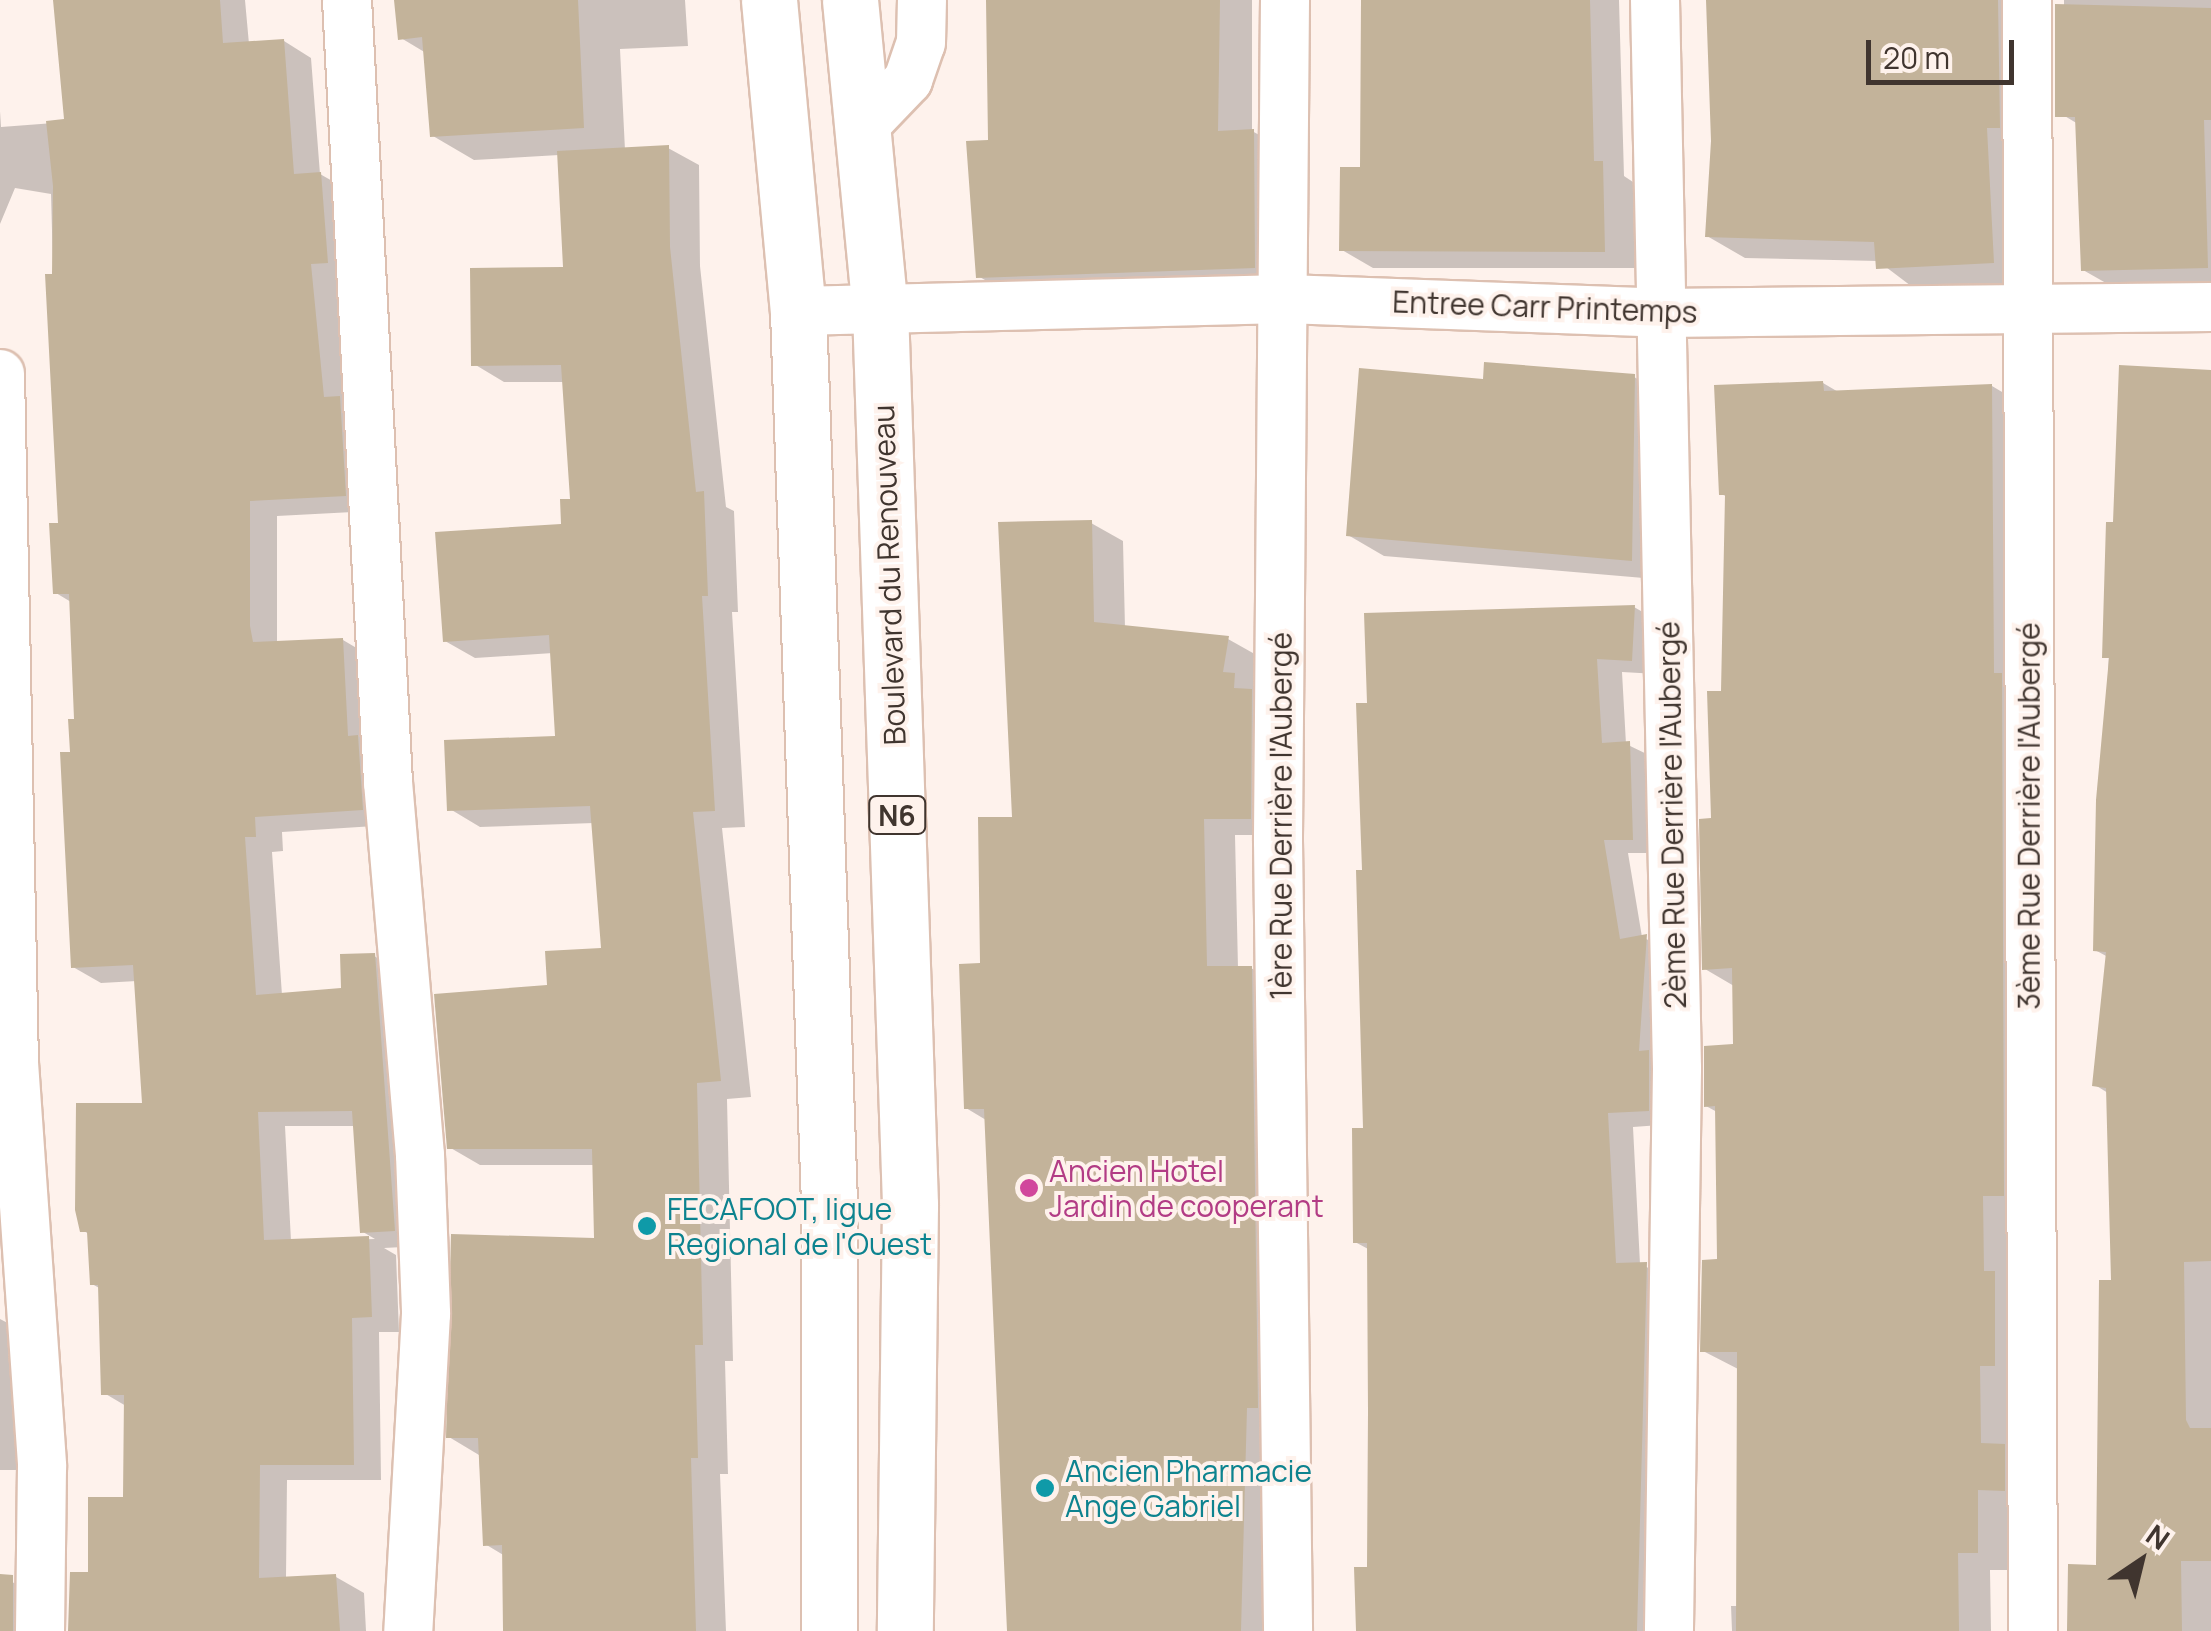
<!DOCTYPE html>
<meta charset="utf-8">
<style>
body{margin:0}
#map{position:relative;width:2211px;height:1631px;overflow:hidden;background:#fef2ec;font-family:Manrope,sans-serif}
div>[style]{position:absolute}
.shadow>*{inset:0;background:#0003}
.building>*{inset:0;background:#c3b39a}
.roads{filter:drop-shadow(2px 0 #ddc0b1) drop-shadow(-2px 0 #ddc0b1) drop-shadow(0 2px #ddc0b1) drop-shadow(0 -2px #ddc0b1)}
.street>*{height:48px;margin:-24px;padding:0 24px;transform-origin:24px;border-radius:24px;background:#fff}
.highway>*{height:55px;margin:-27.5px;padding:0 27.5px;transform-origin:27.5px;border-radius:27.5px;background:#fff}
.dots>*{width:28px;height:28px;translate:-50% -50%;box-sizing:border-box;border:5px solid #fef2ec;border-radius:50%}
span{translate:-50% -50%;white-space:nowrap;text-align:center;line-height:1.15;-webkit-text-stroke:8px #fef2ec;paint-order:stroke}
.shield-label span{padding:2px 8px;background:#fef2ec;border:2px solid;border-radius:8px;-webkit-text-stroke-width:0}
.shield-label{font-size:28px;color:#40352f;font-weight:700}
.street-label{font-size:30px;color:#40352f}
.hotel-label{font-size:30px;color:#b23c85}
.left{translate:0 -50%;text-align:left}
.culture-label{font-size:30px;color:#0d838f}
.north{position:absolute;left:2091px;top:1511px;width:100px;height:100px;-webkit-text-stroke:8px #fef2ec;paint-order:stroke;rotate:35deg;font-size:28px;font-weight:700;line-height:40px;text-align:center;color:#40352f}
.north::after{content:'';display:block;margin:auto;width:35px;height:45px;background:#40352f;clip-path:polygon(50% 0,100% 100%,50% 72%,0 100%)}
.scale{position:absolute;left:1866px;top:40px;width:148px;height:45px;box-sizing:border-box;border:5px solid #40352f;border-top:0;padding-left:12px;font-size:30px;line-height:35px;white-space:nowrap;color:#40352f;-webkit-text-stroke:8px #fef2ec;paint-order:stroke}
</style>
<div id="map">
<div class="shadow">
<i style="clip-path:polygon(evenodd,56px 0,245px 0,249px 44px,284px 41px,311px 58px,320px 174px,348px 190px,372px 511px,277px 516px,277px 643px,343px 640px,370px 656px,390px 825px,282px 832px,283px 851px,272px 852px,282px 995px,344px 991px,374px 956px,402px 972px,422px 1246px,384px 1248px,396px 1255px,399px 1332px,379px 1332px,381px 1480px,287px 1480px,286px 1579px,336px 1577px,364px 1593px,366px 1631px,70px 1631px,126px 1500px,126px 1406px,104px 1393px,101px 1289px,92px 1284px,89px 1234px,82px 1230px,145px 1105px,137px 981px,101px 983px,73px 967px,77px 721px,71px 602px,56px 593px,60px 525px,51px 194px,15px 188px,0 224px,0 111px,1px 127px,67px 122px,56px 0,285px 1126px,355px 1126px,363px 1232px,375px 1239px,291px 1241px,285px 1126px)"></i>
<i style="clip-path:polygon(396px 0,685px 0,688px 46px,620px 49px,625px 150px,668px 148px,699px 165px,700px 266px,726px 507px,734px 511px,738px 612px,732px 612px,745px 827px,722px 828px,751px 1097px,727px 1099px,733px 1361px,725px 1361px,728px 1474px,720px 1474px,726px 1631px,506px 1631px,505px 1556px,485px 1544px,479px 1455px,449px 1437px,597px 1241px,595px 1165px,480px 1165px,449px 1147px,549px 987px,604px 950px,594px 823px,480px 827px,450px 809px,557px 739px,553px 653px,475px 658px,445px 641px,564px 526px,573px 501px,564px 382px,504px 382px,474px 364px,566px 270px,559px 155px,474px 160px,433px 136px,426px 53px,401px 38px)"></i>
<i style="clip-path:polygon(989px 0,1252px 0,1252px 131px,1288px 151px,1289px 287px,1013px 296px,978px 276px,990px 142px)"></i>
<i style="clip-path:polygon(1364px 0,1619px 0,1624px 176px,1633px 182px,1635px 268px,1373px 268px,1342px 250px,1363px 170px)"></i>
<i style="clip-path:polygon(1726px 0,2026px 0,2030px 284px,1915px 289px,1878px 261px,1745px 258px,1707px 236px)"></i>
<i style="clip-path:polygon(2064px 0,2211px 0,2211px 289px,2120px 291px,2083px 270px,2078px 124px,2063px 115px)"></i>
<i style="clip-path:polygon(2211px 371px,2211px 1631px,2069px 1631px,2098px 1568px,2113px 1283px,2108px 1093px,2095px 1085px,2108px 957px,2095px 950px,2115px 525px)"></i>
<i style="clip-path:polygon(1634px 377px,1670px 397px,1667px 580px,1384px 556px,1348px 535px)"></i>
<i style="clip-path:polygon(1823px 383px,1840px 393px,1992px 386px,2024px 405px,2010px 1570px,1990px 1570px,1991px 1631px,1732px 1631px,1731px 1606px,1738px 1606px,1740px 1370px,1703px 1351px,1720px 1261px,1717px 1112px,1706px 1106px,1735px 1046px,1734px 986px,1705px 969px,1724px 693px,1728px 497px,1721px 494px)"></i>
<i style="clip-path:polygon(1091px 523px,1123px 541px,1125px 628px,1228px 639px,1260px 657px,1255px 687px,1266px 693px,1282px 835px,1235px 835px,1238px 968px,1251px 968px,1283px 987px,1273px 1631px,1010px 1631px,986px 1120px,966px 1108px,982px 966px)"></i>
<i style="clip-path:polygon(1634px 607px,1660px 622px,1657px 674px,1622px 672px,1626px 744px,1655px 758px,1658px 853px,1628px 853px,1642px 937px,1671px 951px,1674px 1124px,1633px 1127px,1640px 1264px,1672px 1279px,1663px 1631px,1359px 1631px,1369px 1570px,1370px 1250px,1355px 1242px,1365px 1130px,1370px 706px)"></i>
<i style="clip-path:polygon(0 1319px,31px 1335px,39px 1470px,0 1470px)"></i>
<i style="clip-path:polygon(0 1577px,40px 1594px,42px 1631px,0 1631px)"></i>
</div>
<div class="building">
<i style="clip-path:polygon(53px 0,220px 0,223px 43px,284px 39px,294px 174px,321px 172px,328px 263px,311px 264px,324px 397px,340px 396px,346px 496px,250px 501px,250px 626px,253px 642px,343px 638px,348px 736px,358px 735px,363px 810px,255px 817px,256px 837px,245px 837px,256px 995px,341px 988px,340px 954px,375px 953px,395px 1231px,360px 1233px,352px 1111px,258px 1112px,264px 1240px,369px 1236px,372px 1317px,352px 1318px,354px 1465px,260px 1465px,259px 1578px,336px 1574px,340px 1631px,68px 1631px,70px 1572px,88px 1572px,88px 1497px,123px 1497px,124px 1395px,101px 1395px,98px 1285px,90px 1285px,87px 1232px,80px 1232px,75px 1210px,76px 1103px,142px 1103px,133px 965px,71px 968px,60px 752px,70px 752px,68px 719px,74px 719px,69px 594px,53px 594px,49px 523px,58px 523px,45px 274px,52px 274px,53px 186px,46px 121px,64px 119px)"></i>
<i style="clip-path:polygon(394px 0,578px 0,584px 128px,430px 137px,422px 37px,398px 40px)"></i>
<i style="clip-path:polygon(986px 0,1220px 0,1218px 131px,1254px 129px,1255px 268px,976px 278px,966px 141px,988px 140px)"></i>
<i style="clip-path:polygon(1361px 0,1590px 0,1594px 161px,1603px 161px,1605px 252px,1339px 251px,1340px 167px,1360px 167px)"></i>
<i style="clip-path:polygon(1706px 0,1998px 0,2000px 128px,1987px 128px,1994px 263px,1876px 269px,1874px 242px,1705px 237px,1711px 141px)"></i>
<i style="clip-path:polygon(2055px 4px,2211px 8px,2211px 120px,2204px 120px,2208px 268px,2081px 271px,2075px 117px,2055px 117px)"></i>
<i style="clip-path:polygon(669px 145px,670px 247px,696px 492px,704px 491px,708px 596px,702px 596px,715px 811px,693px 812px,721px 1081px,697px 1083px,703px 1345px,695px 1345px,698px 1458px,691px 1458px,696px 1631px,503px 1631px,502px 1545px,483px 1546px,478px 1438px,446px 1438px,451px 1234px,594px 1238px,592px 1149px,447px 1149px,434px 994px,547px 985px,545px 951px,601px 948px,590px 806px,447px 811px,444px 740px,555px 736px,549px 635px,443px 642px,435px 532px,561px 524px,560px 499px,570px 499px,561px 365px,471px 366px,470px 268px,563px 267px,557px 151px)"></i>
<i style="clip-path:polygon(1484px 362px,1635px 374px,1632px 561px,1346px 536px,1359px 368px,1483px 379px)"></i>
<i style="clip-path:polygon(2119px 365px,2211px 370px,2211px 1261px,2184px 1262px,2186px 1420px,2190px 1428px,2211px 1428px,2211px 1561px,2181px 1561px,2182px 1631px,2067px 1631px,2068px 1564px,2096px 1565px,2099px 1280px,2111px 1280px,2106px 1088px,2092px 1086px,2106px 952px,2093px 951px,2096px 800px,2109px 658px,2102px 658px,2106px 522px,2113px 522px)"></i>
<i style="clip-path:polygon(1823px 381px,1824px 391px,1992px 384px,1994px 673px,2002px 673px,2004px 1196px,1983px 1196px,1984px 1271px,1995px 1271px,1995px 1366px,1980px 1366px,1981px 1443px,2005px 1444px,2005px 1491px,1978px 1490px,1978px 1553px,1958px 1553px,1959px 1631px,1736px 1631px,1737px 1352px,1700px 1352px,1702px 1260px,1717px 1259px,1715px 1106px,1704px 1107px,1704px 1046px,1733px 1044px,1732px 968px,1702px 970px,1699px 819px,1711px 818px,1707px 691px,1721px 691px,1725px 495px,1719px 495px,1714px 385px)"></i>
<i style="clip-path:polygon(1092px 520px,1094px 622px,1229px 636px,1223px 672px,1235px 673px,1234px 688px,1252px 689px,1251px 819px,1204px 819px,1207px 966px,1252px 966px,1258px 1408px,1247px 1408px,1241px 1631px,1007px 1631px,984px 1109px,964px 1109px,959px 964px,980px 963px,978px 817px,1012px 817px,998px 522px)"></i>
<i style="clip-path:polygon(1635px 605px,1632px 661px,1597px 659px,1602px 743px,1630px 741px,1633px 840px,1604px 840px,1620px 939px,1647px 934px,1639px 1051px,1649px 1050px,1649px 1111px,1608px 1113px,1616px 1263px,1647px 1262px,1637px 1631px,1356px 1631px,1354px 1567px,1367px 1567px,1368px 1411px,1367px 1243px,1353px 1243px,1352px 1128px,1363px 1128px,1356px 870px,1362px 870px,1356px 703px,1367px 703px,1364px 613px)"></i>
<i style="clip-path:polygon(0 1574px,13px 1575px,13px 1631px,0 1631px)"></i>
</div>
<div class="roads">
<div class="street">
<i style="left:347px;top:0;width:783px;rotate:87deg"></i>
<i style="left:388px;top:782px;width:374px;rotate:85.1deg"></i>
<i style="left:420px;top:1155px;width:159px;rotate:87.8deg"></i>
<i style="left:426px;top:1314px;width:318px;rotate:93.2deg"></i>
<i style="left:1285px;top:0;width:841px;rotate:90.48deg"></i>
<i style="left:1278px;top:841px;width:790px;rotate:89.27deg"></i>
<i style="left:1655px;top:0;width:1069px;rotate:88.82deg"></i>
<i style="left:1677px;top:1069px;width:562px;rotate:90.82deg"></i>
<i style="left:2027px;top:0;width:1631px;rotate:89.79deg"></i>
<i style="left:866px;top:124px;width:61px;rotate:-46.3deg"></i>
<i style="left:908px;top:80px;width:39px;rotate:-71deg"></i>
<i style="left:921px;top:43px;width:43px;rotate:-88.7deg"></i>
<i style="left:798px;top:311px;width:488px;rotate:-1.4deg"></i>
<i style="left:1286px;top:299px;width:376px;rotate:2.1deg"></i>
<i style="left:1662px;top:313px;width:549px;rotate:-0.63deg"></i>
<i style="left:0;top:374px;width:689px;rotate:88.84deg"></i>
<i style="left:14px;top:1063px;width:405px;rotate:86deg"></i>
<i style="left:42px;top:1467px;width:164px;rotate:90.7deg"></i>
</div>
<div class="highway">
<i style="left:769px;top:0;width:312px;rotate:84.7deg"></i>
<i style="left:798px;top:311px;width:895px;rotate:88.01deg"></i>
<i style="left:829px;top:1205px;width:426px;rotate:90deg"></i>
<i style="left:850px;top:0;width:310px;rotate:84.5deg"></i>
<i style="left:880px;top:309px;width:897px;rotate:88.08deg"></i>
<i style="left:910px;top:1205px;width:426px;rotate:90.7deg"></i>
</div>
</div>
<div class="dots">
<i style="left:1029px;top:1188px;background:#d1479c"></i>
<i style="left:647px;top:1226px;background:#0f9aa8"></i>
<i style="left:1045px;top:1488px;background:#0f9aa8"></i>
</div>
<div class="shield-label">
<span style="left:897px;top:815px">N6</span>
</div>
<div class="street-label">
<span style="left:1545px;top:307px;rotate:2deg">Entree Carr Printemps</span>
<span style="left:889px;top:575px;rotate:-92deg">Boulevard du Renouveau</span>
<span style="left:1672px;top:815px;rotate:-91deg">2ème Rue Derrière l'Aubergé</span>
<span style="left:1281px;top:816px;rotate:-90deg">1ère Rue Derrière l'Aubergé</span>
<span style="left:2029px;top:816px;rotate:-90deg">3ème Rue Derrière l'Aubergé</span>
</div>
<div class="hotel-label">
<span class="left" style="left:1049px;top:1188px">Ancien Hotel<br>Jardin de cooperant</span>
</div>
<div class="culture-label">
<span class="left" style="left:667px;top:1226px">FECAFOOT, ligue<br>Regional de l'Ouest</span>
<span class="left" style="left:1065px;top:1488px">Ancien Pharmacie<br>Ange Gabriel</span>
</div>
<div class="north">N</div>
<div class="scale">20 m</div>
</div>
